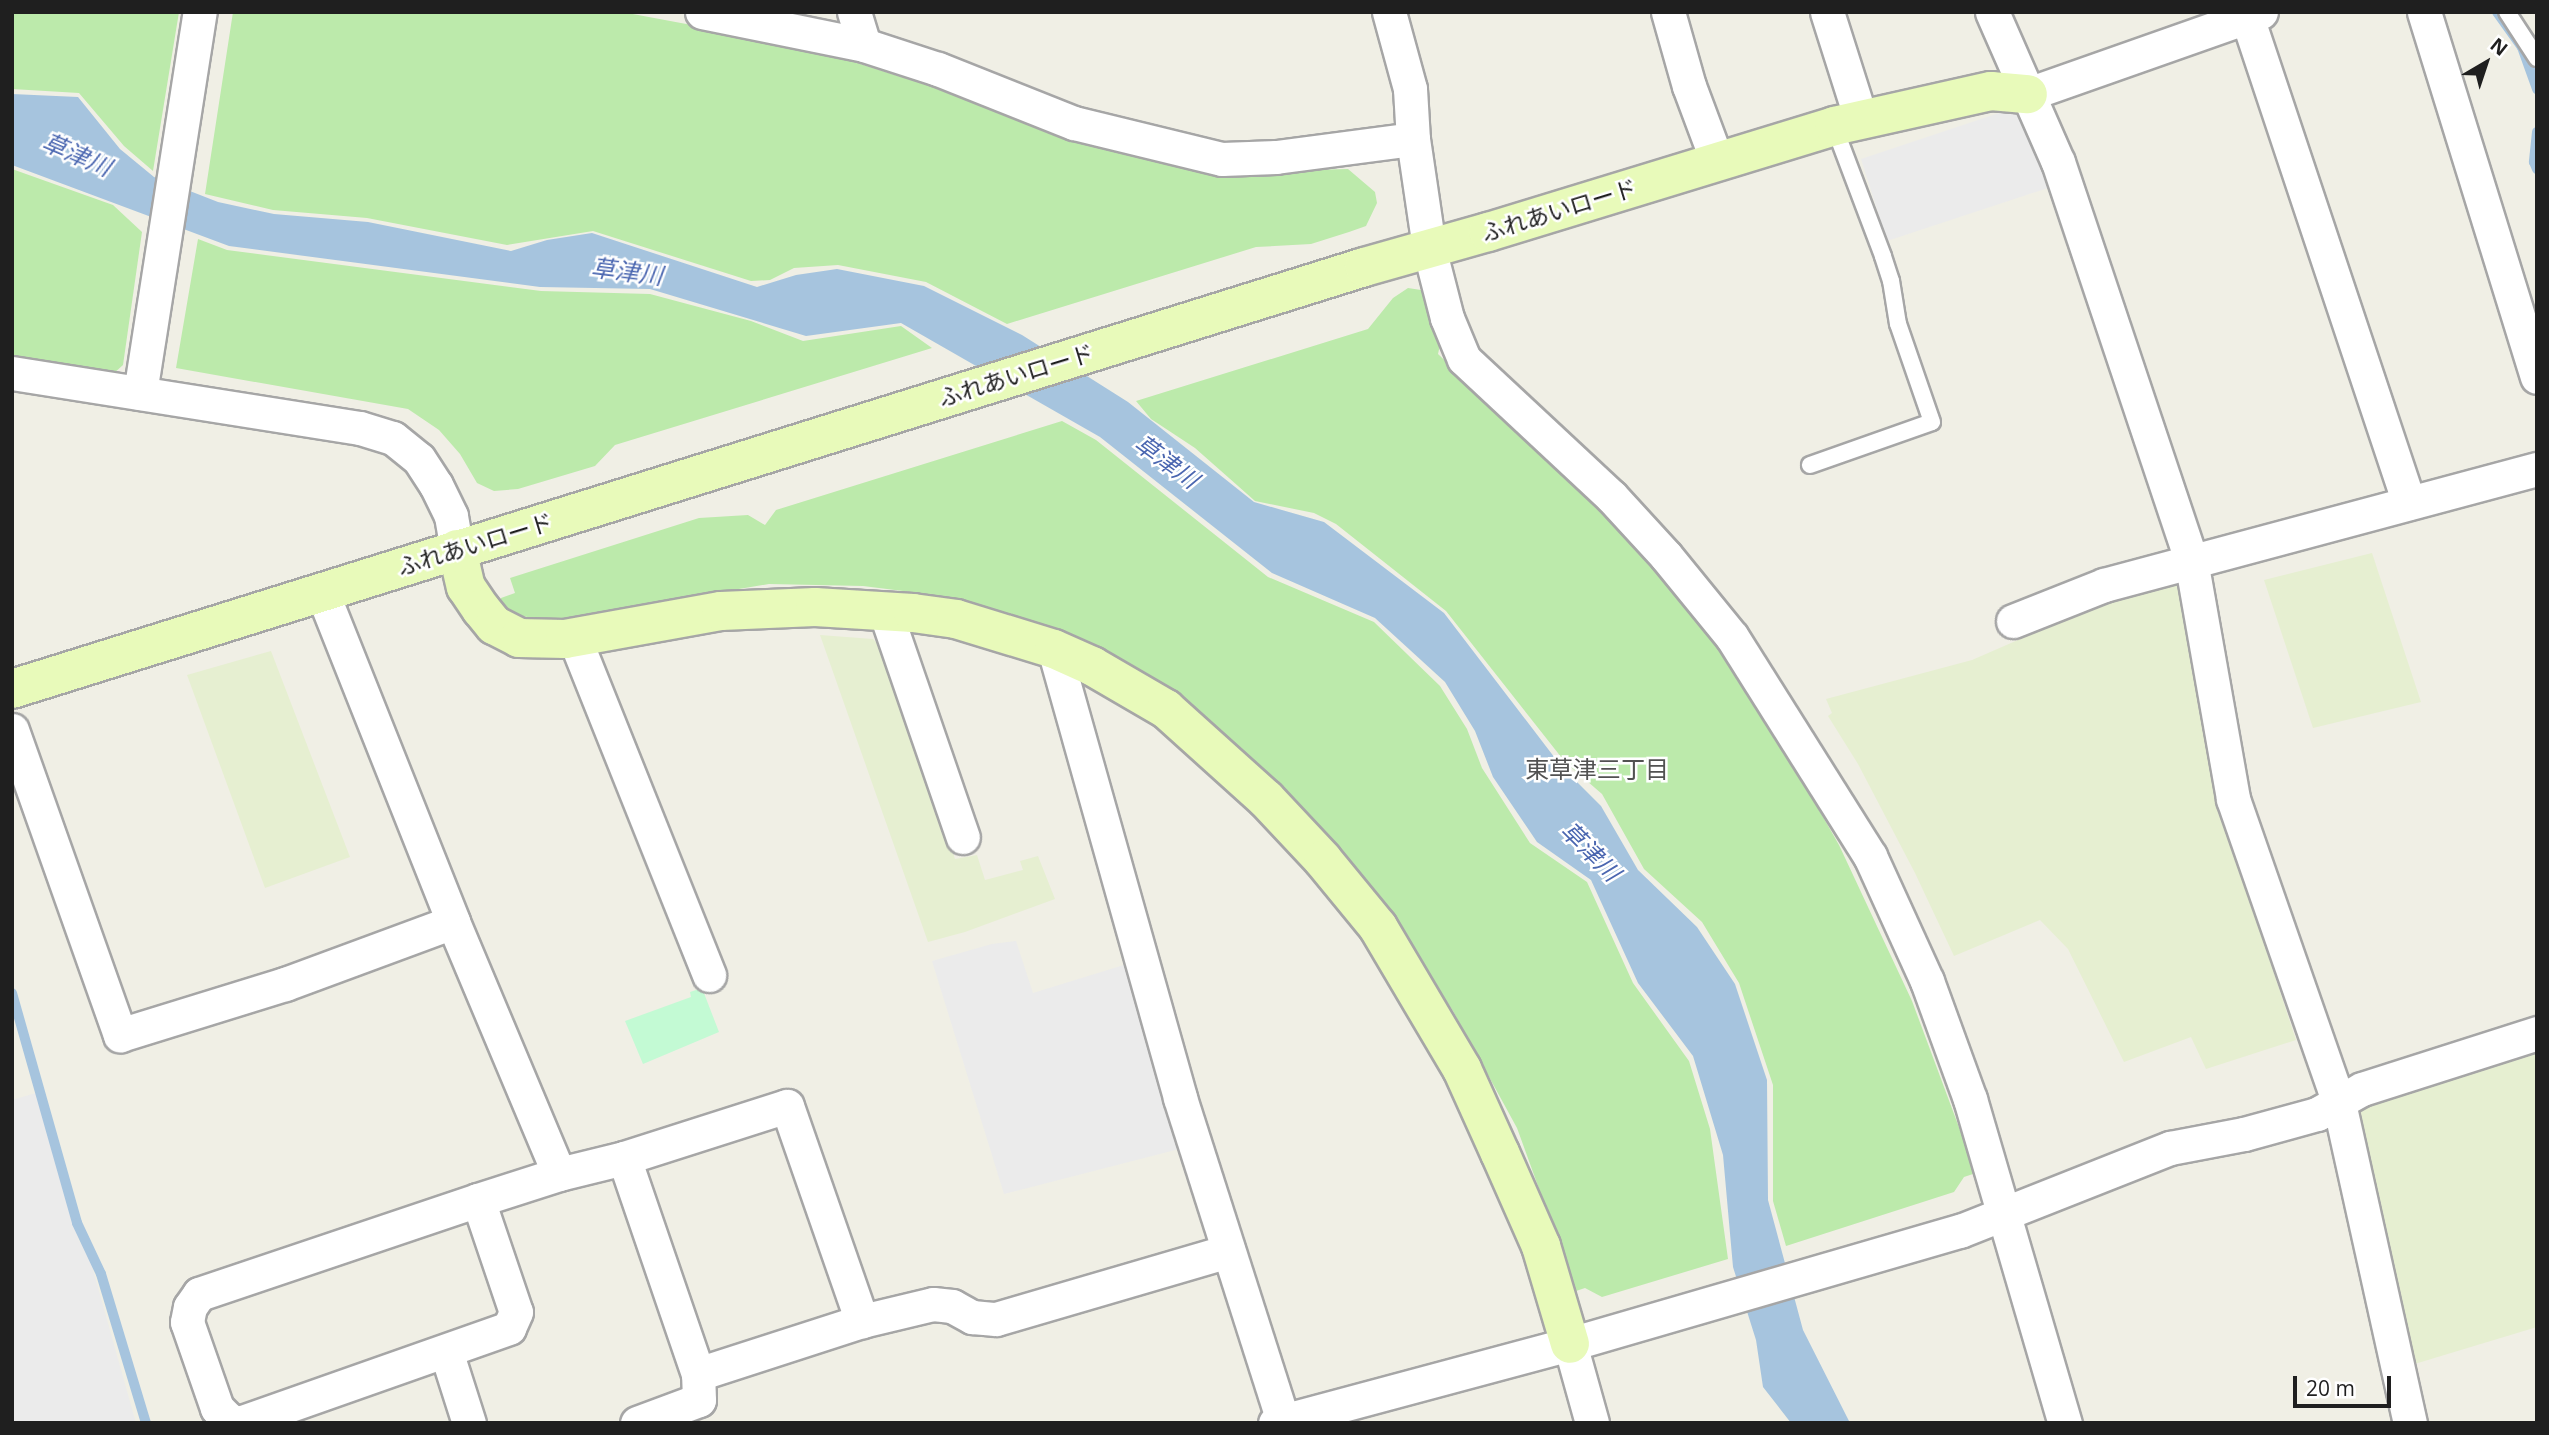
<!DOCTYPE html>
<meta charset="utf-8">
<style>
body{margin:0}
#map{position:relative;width:2549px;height:1435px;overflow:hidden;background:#f0efe5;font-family:"Open Sans","Noto Sans JP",sans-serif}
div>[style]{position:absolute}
.farmland>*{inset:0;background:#e6efd1}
.grass>*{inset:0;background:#bceaab}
.park>*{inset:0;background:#c3fad4}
.parking>*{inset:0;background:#ebebeb}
.water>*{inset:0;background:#a6c4de}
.stream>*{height:10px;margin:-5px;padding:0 5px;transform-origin:5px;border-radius:5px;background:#a6c4de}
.roads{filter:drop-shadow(2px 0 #a6a6a6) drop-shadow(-2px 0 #a6a6a6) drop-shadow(0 2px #a6a6a6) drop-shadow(0 -2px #a6a6a6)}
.lane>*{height:16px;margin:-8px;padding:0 8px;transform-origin:8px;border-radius:8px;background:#fff}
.street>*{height:33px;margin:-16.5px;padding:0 16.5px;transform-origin:16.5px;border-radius:16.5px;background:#fff}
.secondary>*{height:38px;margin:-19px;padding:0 19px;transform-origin:19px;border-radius:19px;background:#e8faba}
span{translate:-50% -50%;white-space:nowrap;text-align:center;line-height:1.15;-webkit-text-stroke:5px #fff;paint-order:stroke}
.street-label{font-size:23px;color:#1f1f1f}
.water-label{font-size:24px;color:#4a66b0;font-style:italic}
.neighbourhood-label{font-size:24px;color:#525252}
.frame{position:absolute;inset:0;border:14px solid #1f1f1f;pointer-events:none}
.north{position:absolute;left:2451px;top:28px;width:70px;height:70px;-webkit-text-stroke:5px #fff;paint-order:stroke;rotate:39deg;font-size:19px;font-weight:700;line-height:28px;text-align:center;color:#1f1f1f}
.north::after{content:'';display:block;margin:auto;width:24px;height:32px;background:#1f1f1f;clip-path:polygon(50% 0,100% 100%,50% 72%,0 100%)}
.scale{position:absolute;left:2293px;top:1376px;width:98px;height:32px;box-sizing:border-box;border:4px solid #1f1f1f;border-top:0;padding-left:9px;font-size:21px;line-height:24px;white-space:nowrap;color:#1f1f1f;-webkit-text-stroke:5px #fff;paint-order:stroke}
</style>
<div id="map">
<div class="farmland">
<i style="clip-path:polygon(2372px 553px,2421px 702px,2313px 728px,2264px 580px)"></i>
<i style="clip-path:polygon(2179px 576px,2207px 750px,2230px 840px,2296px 1040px,2206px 1069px,2191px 1037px,2124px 1062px,2068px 949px,2040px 920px,1954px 956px,1915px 873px,1858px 764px,1828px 716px,1832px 713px,1826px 699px,1972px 660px,2124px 594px)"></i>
<i style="clip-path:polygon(820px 635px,873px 639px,887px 654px,955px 859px,977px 855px,985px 880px,1023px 870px,1020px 861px,1038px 856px,1055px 899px,965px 932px,928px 942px)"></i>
<i style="clip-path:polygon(271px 651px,350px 857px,265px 888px,187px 675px)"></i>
<i style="clip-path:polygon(2537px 1046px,2537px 1327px,2408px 1366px,2353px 1110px,2360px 1099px)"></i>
</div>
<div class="grass">
<i style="clip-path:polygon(12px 12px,179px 12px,153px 171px,124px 146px,79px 93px,12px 89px)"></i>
<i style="clip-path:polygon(233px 12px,622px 12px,804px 46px,936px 88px,1066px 137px,1176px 165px,1231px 172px,1348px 169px,1375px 192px,1377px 203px,1366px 226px,1349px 232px,1311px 244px,1256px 247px,1007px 324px,926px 282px,838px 265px,794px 268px,770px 280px,751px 281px,593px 231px,507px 245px,367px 218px,273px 210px,205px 194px)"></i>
<i style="clip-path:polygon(12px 169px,113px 205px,142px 232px,123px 365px,112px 375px,12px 359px)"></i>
<i style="clip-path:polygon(198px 239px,227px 250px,541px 291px,650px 294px,751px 321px,803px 341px,901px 326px,932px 348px,615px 445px,595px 466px,518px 489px,494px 491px,477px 483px,460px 454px,439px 430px,408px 409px,176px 368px)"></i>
<i style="clip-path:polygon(1408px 288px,1421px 290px,1440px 345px,1438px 354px,1633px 540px,1718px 645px,1765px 715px,1839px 845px,1912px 1001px,1976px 1173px,1964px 1177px,1954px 1192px,1786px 1246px,1773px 1201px,1773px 1085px,1739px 983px,1702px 922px,1644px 869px,1602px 794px,1565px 762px,1446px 611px,1336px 524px,1314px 513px,1255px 501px,1195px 448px,1151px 419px,1136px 401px,1368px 329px,1393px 298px)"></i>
<i style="clip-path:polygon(1062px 421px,1096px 440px,1268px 577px,1374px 622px,1440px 686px,1467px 729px,1482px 768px,1530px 843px,1587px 882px,1633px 983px,1689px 1061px,1710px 1129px,1728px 1259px,1602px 1297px,1585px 1288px,1576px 1291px,1517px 1128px,1453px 1011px,1388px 913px,1289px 798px,1229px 738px,1125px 664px,1068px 633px,951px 597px,863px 586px,769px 584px,573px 617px,541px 620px,518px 615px,501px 603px,501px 598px,515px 593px,510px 578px,699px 518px,748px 515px,765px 525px,776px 510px)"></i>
</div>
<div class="park">
<i style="clip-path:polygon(702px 988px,719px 1032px,643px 1064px,625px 1021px,691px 997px,690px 992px)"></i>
</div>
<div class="parking">
<i style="clip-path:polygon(2005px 111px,2016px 111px,2025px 119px,2048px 188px,1887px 241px,1861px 159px)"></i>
<i style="clip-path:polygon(1016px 941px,1033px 993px,1127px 964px,1183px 1148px,1004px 1194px,932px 961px,992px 944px)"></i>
<i style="clip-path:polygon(36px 1093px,79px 1241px,88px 1252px,136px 1423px,12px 1423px,12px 1100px)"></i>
</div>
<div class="water">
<i style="clip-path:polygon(12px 94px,78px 97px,120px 149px,154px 177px,218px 202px,274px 214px,368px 222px,511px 251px,547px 240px,592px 233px,757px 287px,796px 275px,837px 269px,924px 286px,1022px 335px,1128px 402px,1254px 502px,1324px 522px,1444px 613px,1561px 766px,1601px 806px,1638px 870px,1697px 927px,1735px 984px,1767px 1080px,1768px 1200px,1803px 1330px,1850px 1423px,1791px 1423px,1763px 1387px,1756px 1340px,1733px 1267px,1723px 1155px,1693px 1056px,1638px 983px,1591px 880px,1537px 842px,1493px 777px,1475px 731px,1445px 682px,1375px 618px,1272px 573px,1100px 437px,901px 323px,806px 336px,650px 289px,540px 287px,229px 246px,12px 165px)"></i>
</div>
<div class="stream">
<i style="left:2497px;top:12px;width:43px;rotate:54.5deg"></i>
<i style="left:2522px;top:47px;width:45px;rotate:70.3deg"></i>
<i style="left:2537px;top:132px;width:30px;rotate:96deg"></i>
<i style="left:2534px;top:162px;width:8px;rotate:67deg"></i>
<i style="left:12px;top:993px;width:239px;rotate:74.2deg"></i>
<i style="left:77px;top:1223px;width:56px;rotate:64.8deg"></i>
<i style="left:101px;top:1274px;width:156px;rotate:73.2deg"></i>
</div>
<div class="roads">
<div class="lane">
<i style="left:2507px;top:12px;width:55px;rotate:56.9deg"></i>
<i style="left:1810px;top:465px;width:129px;rotate:-19.4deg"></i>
<i style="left:1932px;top:422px;width:104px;rotate:-109.1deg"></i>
<i style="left:1898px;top:324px;width:44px;rotate:-99.2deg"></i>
<i style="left:1891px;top:281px;width:26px;rotate:-108deg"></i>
<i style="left:1883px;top:256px;width:139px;rotate:-110.7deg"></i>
</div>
<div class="street">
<i style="left:702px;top:12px;width:165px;rotate:11.5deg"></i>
<i style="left:864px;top:45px;width:78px;rotate:18deg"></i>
<i style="left:938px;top:69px;width:146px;rotate:21.7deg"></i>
<i style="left:1074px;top:123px;width:152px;rotate:13.7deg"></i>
<i style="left:1222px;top:159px;width:54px;rotate:-2.1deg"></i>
<i style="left:1276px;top:157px;width:138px;rotate:-7.5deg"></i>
<i style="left:854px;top:12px;width:34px;rotate:73deg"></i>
<i style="left:1389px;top:12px;width:80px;rotate:74.7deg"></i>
<i style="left:1410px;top:89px;width:50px;rotate:86.6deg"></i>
<i style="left:1413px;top:139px;width:110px;rotate:81.6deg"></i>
<i style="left:1429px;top:248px;width:72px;rotate:75.6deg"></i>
<i style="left:1447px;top:318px;width:44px;rotate:67.5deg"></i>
<i style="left:1464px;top:359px;width:201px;rotate:43deg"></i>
<i style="left:1611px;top:496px;width:81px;rotate:47.5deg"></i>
<i style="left:1666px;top:556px;width:104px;rotate:50.8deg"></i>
<i style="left:1732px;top:637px;width:259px;rotate:57.8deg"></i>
<i style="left:1870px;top:856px;width:137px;rotate:65.5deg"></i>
<i style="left:1927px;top:981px;width:126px;rotate:70deg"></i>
<i style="left:1970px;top:1099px;width:338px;rotate:73.7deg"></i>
<i style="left:1668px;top:12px;width:77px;rotate:74.2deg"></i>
<i style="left:1689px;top:86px;width:80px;rotate:69.5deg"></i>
<i style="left:1827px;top:12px;width:112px;rotate:72.4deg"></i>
<i style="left:1992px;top:12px;width:164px;rotate:66.3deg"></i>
<i style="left:2058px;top:162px;width:420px;rotate:71.5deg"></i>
<i style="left:2191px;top:560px;width:243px;rotate:80deg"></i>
<i style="left:2233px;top:799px;width:322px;rotate:70.8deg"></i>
<i style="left:2339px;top:1103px;width:328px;rotate:77.5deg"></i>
<i style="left:2424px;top:12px;width:382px;rotate:72.8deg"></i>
<i style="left:2247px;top:17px;width:512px;rotate:71.57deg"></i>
<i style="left:2028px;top:94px;width:247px;rotate:-19.4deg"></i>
<i style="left:12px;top:373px;width:352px;rotate:9deg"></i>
<i style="left:360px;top:428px;width:34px;rotate:17deg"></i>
<i style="left:393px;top:438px;width:33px;rotate:39deg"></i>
<i style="left:419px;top:459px;width:31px;rotate:57deg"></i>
<i style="left:436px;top:485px;width:34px;rotate:64deg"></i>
<i style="left:451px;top:516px;width:34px;rotate:80deg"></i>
<i style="left:140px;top:393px;width:386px;rotate:-81.1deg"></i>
<i style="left:322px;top:592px;width:355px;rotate:68.3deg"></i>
<i style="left:453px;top:922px;width:273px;rotate:67.2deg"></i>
<i style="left:559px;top:1174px;width:67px;rotate:-13.8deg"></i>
<i style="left:624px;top:1158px;width:171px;rotate:-17.7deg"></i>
<i style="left:787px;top:1106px;width:228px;rotate:70.8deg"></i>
<i style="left:885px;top:611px;width:239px;rotate:71deg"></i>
<i style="left:2013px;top:621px;width:98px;rotate:-21.6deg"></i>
<i style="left:2104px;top:585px;width:448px;rotate:-15deg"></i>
<i style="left:574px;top:637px;width:364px;rotate:68.2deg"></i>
<i style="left:1054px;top:649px;width:466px;rotate:74.3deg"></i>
<i style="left:1180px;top:1098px;width:338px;rotate:72.3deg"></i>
<i style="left:12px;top:730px;width:324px;rotate:70.5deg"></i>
<i style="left:120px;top:1035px;width:173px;rotate:-17.2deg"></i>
<i style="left:285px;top:984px;width:179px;rotate:-20.3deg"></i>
<i style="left:624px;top:1158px;width:228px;rotate:71.1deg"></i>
<i style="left:478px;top:1200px;width:118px;rotate:71.3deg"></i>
<i style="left:516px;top:1312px;width:17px;rotate:114deg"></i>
<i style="left:509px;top:1328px;width:286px;rotate:160.6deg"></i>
<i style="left:239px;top:1423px;width:10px;rotate:-163deg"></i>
<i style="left:229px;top:1420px;width:17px;rotate:-135deg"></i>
<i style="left:217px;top:1408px;width:91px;rotate:-109.2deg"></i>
<i style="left:187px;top:1322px;width:15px;rotate:-79deg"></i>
<i style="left:190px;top:1307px;width:16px;rotate:-55deg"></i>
<i style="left:199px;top:1294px;width:294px;rotate:-18.6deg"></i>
<i style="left:478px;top:1200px;width:85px;rotate:-17.8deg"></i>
<i style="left:1570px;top:1344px;width:82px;rotate:74.4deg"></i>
<i style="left:446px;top:1351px;width:76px;rotate:72.3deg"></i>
<i style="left:637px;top:1423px;width:66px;rotate:-20.4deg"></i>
<i style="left:699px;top:1400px;width:26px;rotate:-92deg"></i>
<i style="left:698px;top:1374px;width:172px;rotate:-17.9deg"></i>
<i style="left:862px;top:1321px;width:73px;rotate:-13.5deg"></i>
<i style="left:933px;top:1304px;width:19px;rotate:6deg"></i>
<i style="left:952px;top:1306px;width:23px;rotate:29deg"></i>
<i style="left:972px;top:1317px;width:24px;rotate:5deg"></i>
<i style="left:996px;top:1319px;width:242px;rotate:-16.3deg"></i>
<i style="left:1275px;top:1423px;width:305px;rotate:-15deg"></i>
<i style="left:1570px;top:1344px;width:406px;rotate:-16.2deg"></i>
<i style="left:1960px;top:1231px;width:226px;rotate:-21.6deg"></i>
<i style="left:2170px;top:1148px;width:75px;rotate:-10.7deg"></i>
<i style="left:2244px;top:1134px;width:76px;rotate:-15.3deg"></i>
<i style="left:2317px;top:1114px;width:51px;rotate:-29.1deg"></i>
<i style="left:2362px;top:1089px;width:184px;rotate:-17.7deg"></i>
</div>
<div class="secondary">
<i style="left:457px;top:549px;width:39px;rotate:77deg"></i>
<i style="left:466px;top:587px;width:27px;rotate:56deg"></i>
<i style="left:481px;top:609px;width:21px;rotate:51deg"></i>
<i style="left:494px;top:625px;width:28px;rotate:27deg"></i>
<i style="left:519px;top:638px;width:46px;rotate:1.2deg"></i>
<i style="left:565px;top:639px;width:158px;rotate:-10.2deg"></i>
<i style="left:721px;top:611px;width:94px;rotate:-2.4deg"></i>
<i style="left:815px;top:607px;width:98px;rotate:3.5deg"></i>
<i style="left:913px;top:613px;width:43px;rotate:7.9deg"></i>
<i style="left:956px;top:619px;width:102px;rotate:17deg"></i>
<i style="left:1054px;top:649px;width:42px;rotate:24.1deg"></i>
<i style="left:1092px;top:666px;width:86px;rotate:30.2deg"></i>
<i style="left:1166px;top:709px;width:135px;rotate:42deg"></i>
<i style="left:1266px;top:799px;width:83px;rotate:46.9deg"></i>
<i style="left:1323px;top:860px;width:87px;rotate:50.6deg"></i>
<i style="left:1378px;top:927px;width:165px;rotate:59.4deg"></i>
<i style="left:1462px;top:1069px;width:92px;rotate:65.7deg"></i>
<i style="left:1500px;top:1153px;width:102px;rotate:66.2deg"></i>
<i style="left:1541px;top:1246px;width:102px;rotate:73.5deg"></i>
<i style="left:12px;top:689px;width:1416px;rotate:-17.33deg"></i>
<i style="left:1364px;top:267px;width:129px;rotate:-15.8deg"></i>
<i style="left:1488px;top:232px;width:362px;rotate:-17deg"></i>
<i style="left:1834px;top:126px;width:161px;rotate:-12.6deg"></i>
<i style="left:1991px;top:91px;width:37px;rotate:5deg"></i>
</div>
</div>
<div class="street-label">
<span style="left:1559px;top:210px;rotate:-17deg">ふれあいロード</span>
<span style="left:1016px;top:375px;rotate:-17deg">ふれあいロード</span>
<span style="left:475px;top:544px;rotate:-17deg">ふれあいロード</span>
</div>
<div class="water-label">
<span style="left:77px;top:154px;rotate:23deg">草津川</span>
<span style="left:627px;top:271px;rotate:7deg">草津川</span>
<span style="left:1167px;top:461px;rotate:36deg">草津川</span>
<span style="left:1591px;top:851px;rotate:45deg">草津川</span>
</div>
<div class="neighbourhood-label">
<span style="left:1597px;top:769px">東草津三丁目</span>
</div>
<div class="frame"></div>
<div class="north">N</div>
<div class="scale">20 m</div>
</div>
